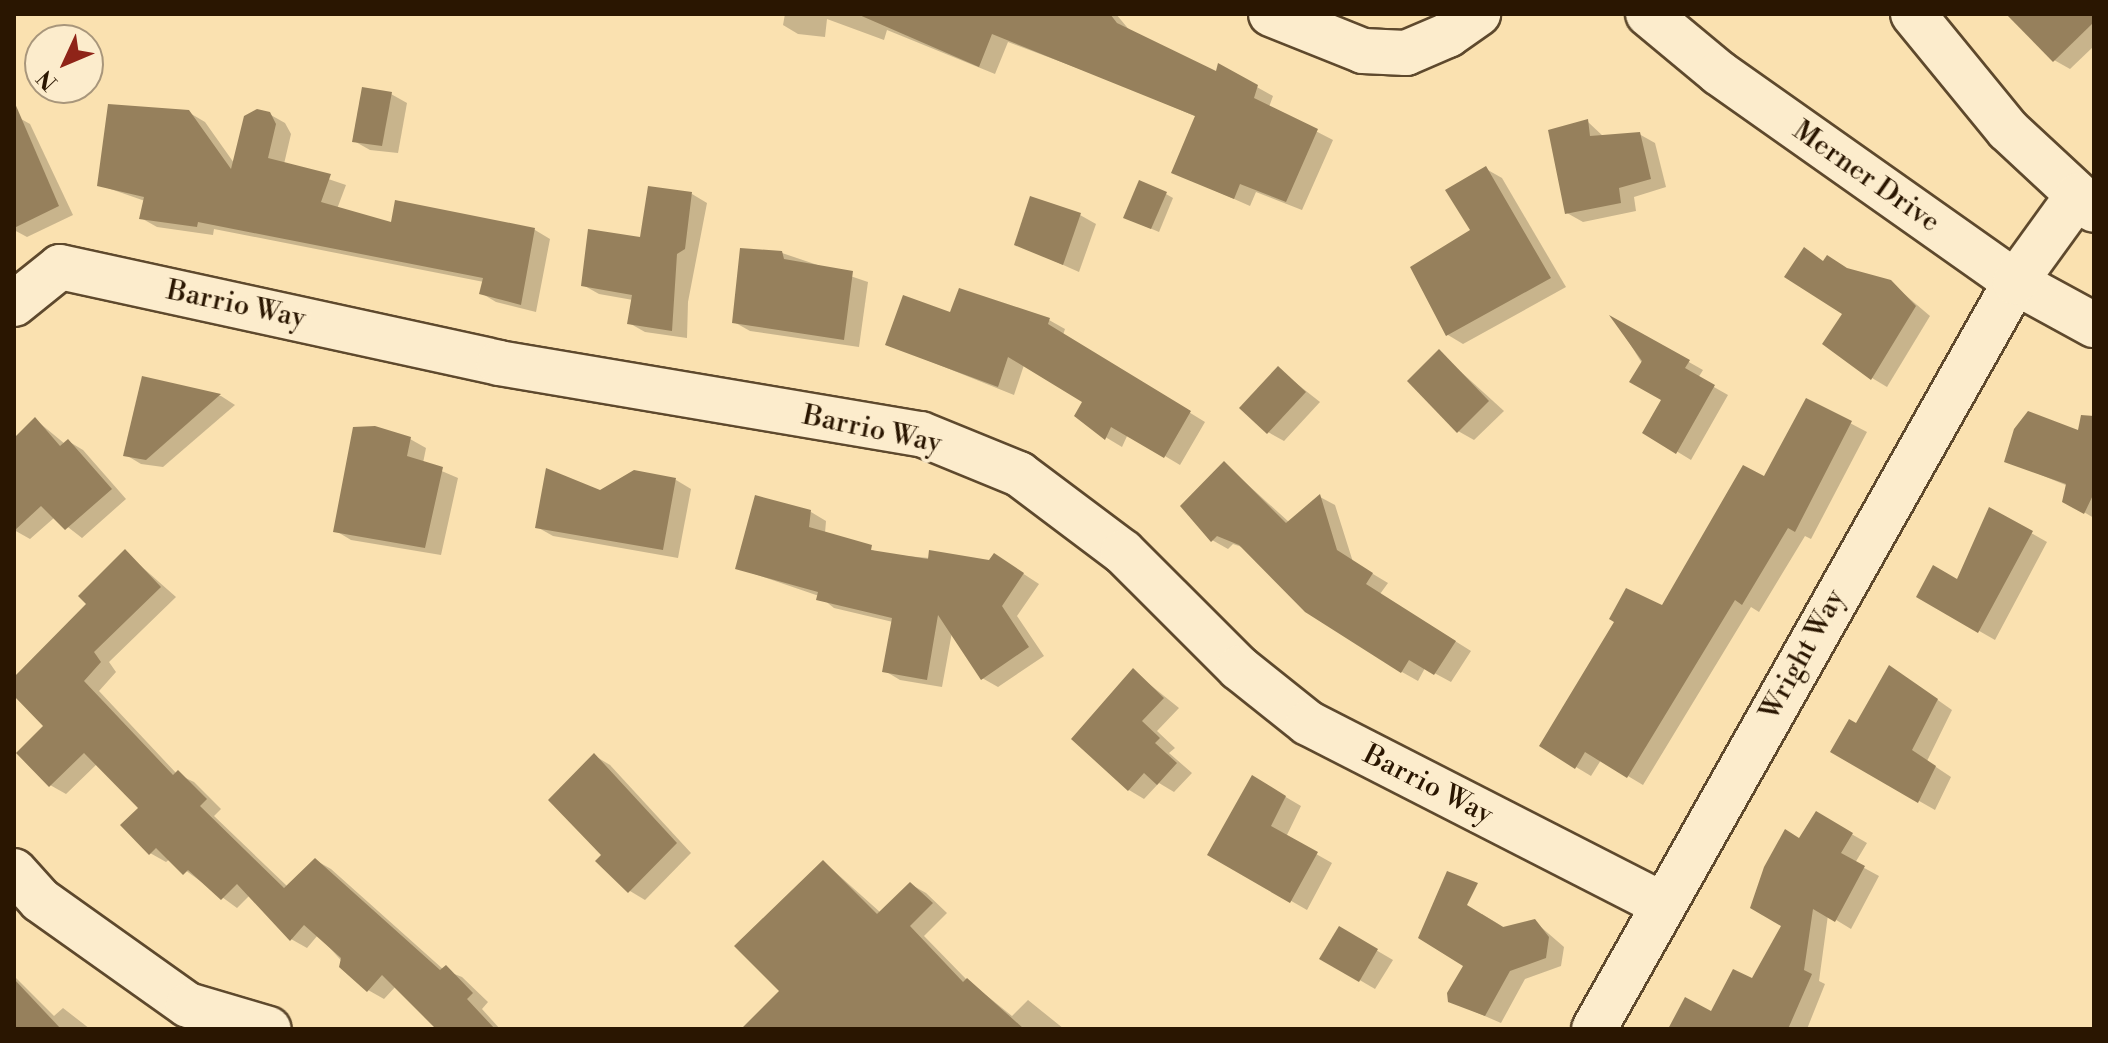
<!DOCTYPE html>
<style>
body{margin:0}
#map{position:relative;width:2108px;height:1043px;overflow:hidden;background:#fae1b0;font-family:"Libre Bodoni",serif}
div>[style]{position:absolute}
.shadow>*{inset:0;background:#0003}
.building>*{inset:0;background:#96805c}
.roads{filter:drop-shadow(2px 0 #5e492d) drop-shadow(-2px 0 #5e492d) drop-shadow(0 2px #5e492d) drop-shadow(0 -2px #5e492d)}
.minor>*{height:44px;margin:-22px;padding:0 22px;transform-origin:22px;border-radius:22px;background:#fceccc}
span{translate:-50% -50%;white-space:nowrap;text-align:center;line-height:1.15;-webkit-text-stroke:8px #fceccc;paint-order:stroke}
.street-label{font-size:28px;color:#2a1601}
.frame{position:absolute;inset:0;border:16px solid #2a1601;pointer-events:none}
.north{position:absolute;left:24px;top:24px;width:80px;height:80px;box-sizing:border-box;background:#fceccc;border:2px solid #a8967b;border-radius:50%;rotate:226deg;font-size:22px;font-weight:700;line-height:32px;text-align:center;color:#2a1601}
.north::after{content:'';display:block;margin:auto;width:28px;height:36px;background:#8f2418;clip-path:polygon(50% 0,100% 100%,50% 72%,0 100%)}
</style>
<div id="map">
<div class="shadow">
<i style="clip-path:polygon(785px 14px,1116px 14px,1131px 32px,1218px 74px,1219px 66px,1273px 96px,1269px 107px,1333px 140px,1302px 210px,1256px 192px,1250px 206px,1173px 172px,1197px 117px,1120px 84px,1008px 42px,995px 74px,887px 30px,884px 40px,827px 19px,825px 37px,798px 34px,783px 25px)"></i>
<i style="clip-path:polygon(2021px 14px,2094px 14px,2094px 46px,2070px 69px,2054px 60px)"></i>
<i style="clip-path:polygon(391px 94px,407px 103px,398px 153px,370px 150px,354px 141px)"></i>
<i style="clip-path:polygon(188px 112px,205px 122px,234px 163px,269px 114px,285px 123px,291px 134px,284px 164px,346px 185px,337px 209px,392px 224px,397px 203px,535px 230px,550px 239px,536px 312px,496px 302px,481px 293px,484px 282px,214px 229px,213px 235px,157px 227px,141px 218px,145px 201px,99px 185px)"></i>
<i style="clip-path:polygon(14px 115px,30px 124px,73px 215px,27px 237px,14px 230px)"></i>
<i style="clip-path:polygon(1588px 122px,1604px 137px,1639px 134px,1655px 143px,1666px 187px,1634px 197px,1636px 211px,1583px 222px,1567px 213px)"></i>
<i style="clip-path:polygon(1486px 169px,1502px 178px,1566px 287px,1463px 344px,1448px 335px)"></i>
<i style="clip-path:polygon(692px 194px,707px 203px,688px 302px,687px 338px,645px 332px,629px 323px,633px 300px,599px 294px,583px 285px)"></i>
<i style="clip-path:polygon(1166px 194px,1173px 198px,1159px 232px,1133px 221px)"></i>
<i style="clip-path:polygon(1080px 215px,1096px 224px,1079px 272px,1016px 244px)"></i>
<i style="clip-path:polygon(782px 253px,868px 282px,859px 347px,750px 331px,734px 322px)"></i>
<i style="clip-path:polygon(1850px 271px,1890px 282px,1930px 316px,1887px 387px,1872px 378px,1845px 314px)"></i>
<i style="clip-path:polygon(951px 315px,1049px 320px,1065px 329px,1063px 335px,1205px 422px,1180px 465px,1128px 434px,1122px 447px,1107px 438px,1077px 416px,1085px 401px,1024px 365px,1014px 395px,887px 344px)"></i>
<i style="clip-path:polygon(1616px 321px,1703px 370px,1698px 378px,1728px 395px,1691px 460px,1645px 432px,1664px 399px)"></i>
<i style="clip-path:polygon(1439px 352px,1504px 411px,1474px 440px,1458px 431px)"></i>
<i style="clip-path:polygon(1278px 369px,1320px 402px,1284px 441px,1268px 432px)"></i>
<i style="clip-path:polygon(143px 379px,221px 396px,235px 405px,163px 467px,141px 464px,126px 455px)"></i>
<i style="clip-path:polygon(1806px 400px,1867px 432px,1811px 539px,1805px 536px,1759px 612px,1751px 607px,1643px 785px,1601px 760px,1591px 776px,1541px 746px,1663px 608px,1765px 479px)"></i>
<i style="clip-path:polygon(36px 420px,65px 444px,68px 441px,83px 450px,126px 499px,82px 538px,55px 517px,30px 539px,14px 530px,14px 441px)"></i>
<i style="clip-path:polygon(2094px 438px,2094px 518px,2065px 501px,2068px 486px,2007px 461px)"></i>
<i style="clip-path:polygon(410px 439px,426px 448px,423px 463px,458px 478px,441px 555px,351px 540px,336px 531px)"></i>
<i style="clip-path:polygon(1224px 463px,1290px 523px,1320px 497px,1335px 505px,1353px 562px,1388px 583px,1380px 594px,1471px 651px,1451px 682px,1425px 668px,1418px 681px,1402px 672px,1306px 611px,1245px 548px,1233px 544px,1228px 549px,1212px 540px)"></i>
<i style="clip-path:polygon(676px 480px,691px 489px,678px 558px,553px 536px,537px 527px)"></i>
<i style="clip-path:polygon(1990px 510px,2047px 542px,1995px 640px,1918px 596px,1958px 582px)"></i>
<i style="clip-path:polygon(811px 512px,826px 521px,825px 533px,883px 554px,1010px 565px,1039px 584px,1017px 616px,1044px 656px,998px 687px,982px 678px,952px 632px,942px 687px,900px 680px,885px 671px,893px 622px,834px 608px,819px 596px,737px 568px)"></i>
<i style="clip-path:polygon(125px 552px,176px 597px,109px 662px,116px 672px,99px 691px,177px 774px,194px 782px,221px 809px,214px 816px,288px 887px,315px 860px,331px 869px,444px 970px,462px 977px,488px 1002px,482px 1009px,500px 1029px,444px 1029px,397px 985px,384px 999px,368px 990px,318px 935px,307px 948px,291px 939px,250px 895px,237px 908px,170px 859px,166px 862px,150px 853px,141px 808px,97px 764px,66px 794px,50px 785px,46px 726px,14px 693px,14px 679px,89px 604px)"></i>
<i style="clip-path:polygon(1133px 671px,1179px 708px,1157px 731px,1175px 748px,1169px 753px,1192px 773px,1174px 792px,1159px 783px,1144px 799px,1129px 790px)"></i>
<i style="clip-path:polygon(1905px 677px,1952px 710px,1927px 761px,1951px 777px,1935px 810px,1833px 752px)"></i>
<i style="clip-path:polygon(595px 756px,610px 765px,691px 853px,645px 900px,630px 891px,604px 855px)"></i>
<i style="clip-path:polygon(1252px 777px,1301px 806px,1286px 837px,1332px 863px,1307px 910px,1210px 854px)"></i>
<i style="clip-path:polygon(1817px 814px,1867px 843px,1855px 863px,1879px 876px,1851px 929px,1828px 915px,1819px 981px,1825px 984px,1807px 1029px,1670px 1029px,1712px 1013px,1753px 981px,1783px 926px,1801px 840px)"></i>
<i style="clip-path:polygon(824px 862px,881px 913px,910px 884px,926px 893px,947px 913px,924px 936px,966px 979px,1012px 1016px,1028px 1000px,1064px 1029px,744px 1029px,782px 992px)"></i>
<i style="clip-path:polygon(1482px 914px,1505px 928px,1534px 921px,1564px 947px,1561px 966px,1525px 979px,1501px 1023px,1450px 1001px,1466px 965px,1456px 959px)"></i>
<i style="clip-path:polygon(1340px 929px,1393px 960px,1375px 989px,1322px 958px)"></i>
<i style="clip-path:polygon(14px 976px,54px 1016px,63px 1008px,90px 1029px,14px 1029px)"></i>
</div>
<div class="building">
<i style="clip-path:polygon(857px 14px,1110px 14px,1117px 23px,1216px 71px,1218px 63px,1258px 85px,1254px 98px,1318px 129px,1286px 202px,1240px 184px,1234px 199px,1171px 173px,1195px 116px,992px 34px,979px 67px)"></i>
<i style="clip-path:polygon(2006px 14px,2094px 14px,2094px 22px,2053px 62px)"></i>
<i style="clip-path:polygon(362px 87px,392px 92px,382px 146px,352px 142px)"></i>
<i style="clip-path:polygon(14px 101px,59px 206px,14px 228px)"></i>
<i style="clip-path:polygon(108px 104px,189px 110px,231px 169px,244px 116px,257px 109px,270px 112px,276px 124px,268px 158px,331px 174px,321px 202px,391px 222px,395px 200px,535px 228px,521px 305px,479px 294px,483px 278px,198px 222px,197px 227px,139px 219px,144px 197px,97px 186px)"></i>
<i style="clip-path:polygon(1588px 119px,1590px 136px,1640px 132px,1651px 179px,1619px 188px,1621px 203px,1565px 214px,1548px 130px)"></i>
<i style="clip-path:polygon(1486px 166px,1551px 278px,1446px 336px,1410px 267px,1470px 230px,1445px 190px)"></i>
<i style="clip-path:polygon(1139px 180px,1167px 192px,1151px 229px,1123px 218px)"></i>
<i style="clip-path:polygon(648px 186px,692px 192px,685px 249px,677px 254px,672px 331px,627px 324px,632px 295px,581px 286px,588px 229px,640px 237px)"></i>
<i style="clip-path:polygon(1030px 196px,1081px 213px,1063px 265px,1014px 245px)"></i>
<i style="clip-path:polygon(1804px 247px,1823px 261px,1827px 255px,1847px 268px,1891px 280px,1916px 306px,1871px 380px,1822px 344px,1842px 314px,1784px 277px)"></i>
<i style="clip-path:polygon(740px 248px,782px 251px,784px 259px,853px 271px,844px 340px,732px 323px)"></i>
<i style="clip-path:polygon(959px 288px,1050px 318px,1048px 324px,1191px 411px,1164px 458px,1111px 427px,1105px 440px,1074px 416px,1082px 402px,1008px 357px,998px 387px,885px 345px,903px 295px,950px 312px)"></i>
<i style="clip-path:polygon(1609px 315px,1690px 360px,1685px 368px,1715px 385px,1676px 454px,1642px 433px,1661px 400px,1629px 382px,1642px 361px)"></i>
<i style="clip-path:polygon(1439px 349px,1489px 401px,1457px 433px,1407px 381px)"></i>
<i style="clip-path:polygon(1278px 366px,1306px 392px,1267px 434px,1239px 408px)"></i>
<i style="clip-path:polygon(142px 376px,221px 394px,146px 460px,123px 456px)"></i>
<i style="clip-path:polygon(1806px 398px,1852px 421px,1795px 532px,1788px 528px,1742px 605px,1735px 600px,1627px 778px,1585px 752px,1575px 769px,1539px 746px,1614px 622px,1609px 619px,1626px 588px,1662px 605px,1743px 465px,1764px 476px)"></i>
<i style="clip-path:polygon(2028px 411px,2078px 430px,2081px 415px,2094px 416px,2094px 493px,2084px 514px,2062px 502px,2066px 484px,2004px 462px,2014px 429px)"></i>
<i style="clip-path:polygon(35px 417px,60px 446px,68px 439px,112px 489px,65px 530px,41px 506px,14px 531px,14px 438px)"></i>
<i style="clip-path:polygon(375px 426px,411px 437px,407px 456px,443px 467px,425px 548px,333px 532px,353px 427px)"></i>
<i style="clip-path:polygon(1224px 461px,1286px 523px,1320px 494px,1337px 550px,1373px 573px,1366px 584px,1456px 641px,1434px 675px,1409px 660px,1401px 673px,1305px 612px,1239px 545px,1217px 536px,1211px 542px,1180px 506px)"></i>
<i style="clip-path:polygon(546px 468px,600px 490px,634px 470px,676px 478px,663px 550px,535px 528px)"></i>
<i style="clip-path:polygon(755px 495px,811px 510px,809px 527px,872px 545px,871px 550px,928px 559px,929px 550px,989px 560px,994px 553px,1024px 573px,1002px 606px,1029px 647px,981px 680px,938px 615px,927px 680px,882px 672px,892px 618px,816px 600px,818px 592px,735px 569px)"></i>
<i style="clip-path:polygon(1989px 507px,2033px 531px,1978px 633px,1916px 597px,1933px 565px,1957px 579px)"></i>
<i style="clip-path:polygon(125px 549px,161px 587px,94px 652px,101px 662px,84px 681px,173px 775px,178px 770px,207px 799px,200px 806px,284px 888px,315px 858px,440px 970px,446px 965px,473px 993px,467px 999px,495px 1029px,436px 1029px,382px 975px,367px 992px,339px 967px,341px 958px,304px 925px,290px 941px,237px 884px,221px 900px,188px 870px,183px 875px,156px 848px,149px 855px,120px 825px,138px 808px,84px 753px,49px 787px,16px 753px,43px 726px,14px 696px,14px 677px,86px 604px,78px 596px)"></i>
<i style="clip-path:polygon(1889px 665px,1938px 699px,1912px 750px,1936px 766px,1918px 803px,1830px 752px,1849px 719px,1856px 723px)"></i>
<i style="clip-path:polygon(1133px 668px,1164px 698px,1142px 721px,1160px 738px,1155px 743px,1177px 763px,1157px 785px,1144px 773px,1128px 791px,1071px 739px)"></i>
<i style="clip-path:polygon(594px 753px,677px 843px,628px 893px,595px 861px,601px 855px,548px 800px)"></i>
<i style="clip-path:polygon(1252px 775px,1286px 796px,1271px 826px,1318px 852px,1290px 903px,1207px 855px)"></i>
<i style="clip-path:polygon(1816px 811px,1853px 833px,1841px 853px,1865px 866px,1835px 922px,1813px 909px,1804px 970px,1812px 974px,1788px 1029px,1668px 1029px,1685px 997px,1711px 1011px,1733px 969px,1752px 978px,1781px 926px,1750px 908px,1764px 867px,1785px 829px,1799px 838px)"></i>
<i style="clip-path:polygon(823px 860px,877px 914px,910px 882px,933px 903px,910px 926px,963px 982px,967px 978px,1024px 1029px,741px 1029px,779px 991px,734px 946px)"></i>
<i style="clip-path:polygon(1447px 871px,1478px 883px,1467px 905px,1503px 927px,1535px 919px,1549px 937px,1546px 958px,1510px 971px,1485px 1016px,1448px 1002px,1447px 993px,1463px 966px,1418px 938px)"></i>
<i style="clip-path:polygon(1339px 926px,1378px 949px,1359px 982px,1319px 959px)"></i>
<i style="clip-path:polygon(14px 979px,61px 1029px,14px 1029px)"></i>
</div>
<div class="roads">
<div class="minor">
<i style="left:1271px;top:14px;width:99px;rotate:21.9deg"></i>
<i style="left:1363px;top:51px;width:43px;rotate:2.7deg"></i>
<i style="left:1406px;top:53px;width:46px;rotate:-23.2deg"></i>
<i style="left:1448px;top:35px;width:37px;rotate:-35deg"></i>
<i style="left:1648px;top:14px;width:92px;rotate:39.7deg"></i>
<i style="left:1719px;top:73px;width:362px;rotate:35.2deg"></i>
<i style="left:2015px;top:282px;width:90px;rotate:28.6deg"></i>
<i style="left:1913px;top:14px;width:150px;rotate:50.7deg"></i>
<i style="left:2008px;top:130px;width:117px;rotate:42.9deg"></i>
<i style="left:14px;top:304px;width:59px;rotate:-38.8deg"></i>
<i style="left:60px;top:267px;width:449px;rotate:12.3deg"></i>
<i style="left:499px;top:363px;width:428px;rotate:9.6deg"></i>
<i style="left:921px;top:434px;width:106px;rotate:22.2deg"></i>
<i style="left:1019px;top:474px;width:130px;rotate:36.9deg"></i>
<i style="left:1123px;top:552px;width:164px;rotate:45deg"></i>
<i style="left:1239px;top:668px;width:88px;rotate:38.6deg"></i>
<i style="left:1308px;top:723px;width:399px;rotate:27.1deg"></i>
<i style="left:14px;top:871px;width:39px;rotate:48deg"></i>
<i style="left:40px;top:900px;width:181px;rotate:35.4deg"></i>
<i style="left:188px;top:1005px;width:84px;rotate:16.5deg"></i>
<i style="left:1594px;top:1029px;width:857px;rotate:-60.59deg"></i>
<i style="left:2015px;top:282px;width:107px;rotate:-54.1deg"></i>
</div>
</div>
<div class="street-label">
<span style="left:1866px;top:177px;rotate:35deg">Merner Drive</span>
<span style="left:236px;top:305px;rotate:12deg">Barrio Way</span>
<span style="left:872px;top:430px;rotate:12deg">Barrio Way</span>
<span style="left:1803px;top:655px;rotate:-61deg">Wright Way</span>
<span style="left:1428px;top:785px;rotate:27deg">Barrio Way</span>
</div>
<div class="frame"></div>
<div class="north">N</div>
</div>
